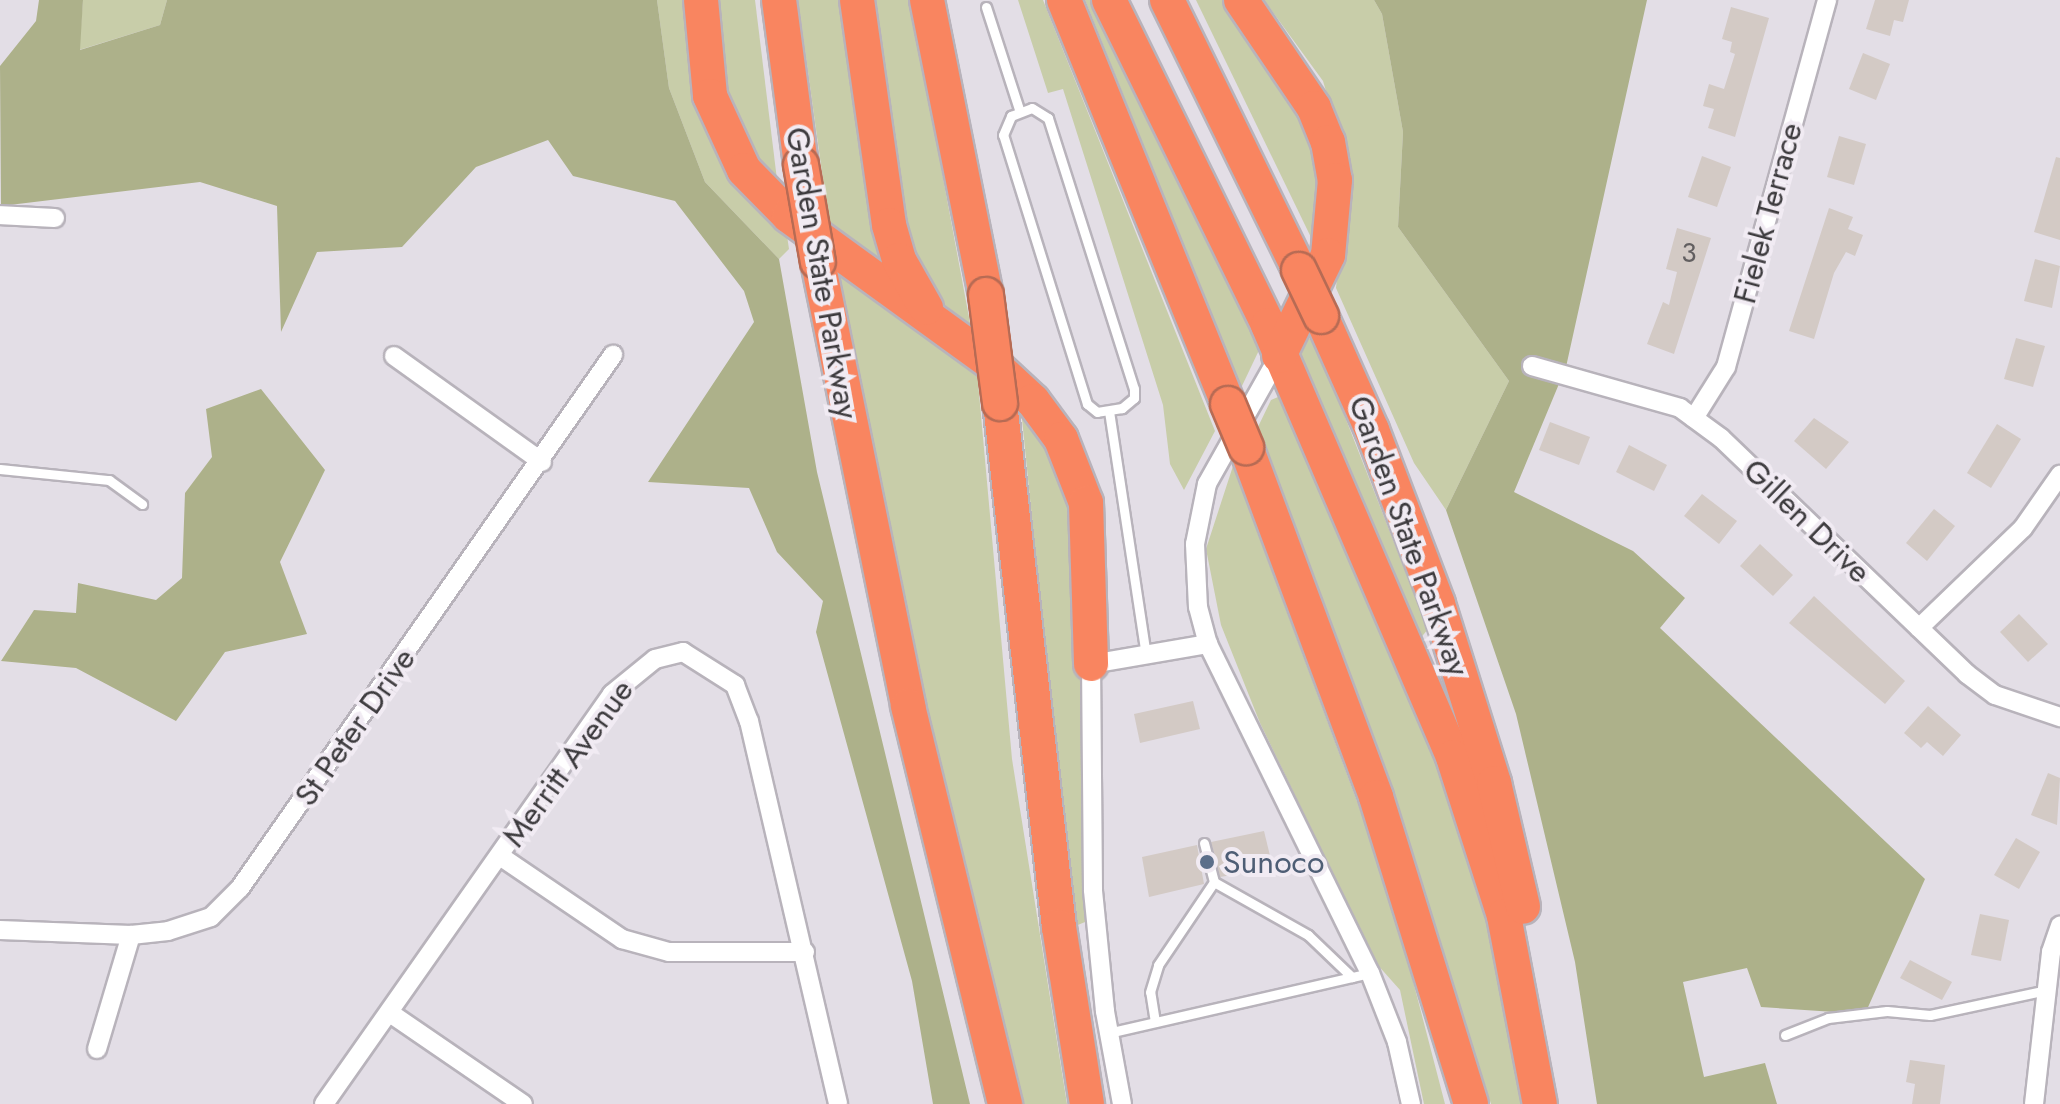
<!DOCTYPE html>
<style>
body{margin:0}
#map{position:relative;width:2060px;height:1104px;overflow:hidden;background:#e3dee6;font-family:Jost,sans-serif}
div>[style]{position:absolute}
.green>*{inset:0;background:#c8cda9}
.forest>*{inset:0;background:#adb18a}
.building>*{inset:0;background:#d3cac5}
.roads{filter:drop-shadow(2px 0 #b8b3bb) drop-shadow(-2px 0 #b8b3bb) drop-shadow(0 2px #b8b3bb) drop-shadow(0 -2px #b8b3bb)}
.lane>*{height:9px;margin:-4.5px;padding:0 4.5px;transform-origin:4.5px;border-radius:4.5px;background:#fff}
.street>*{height:18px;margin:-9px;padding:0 9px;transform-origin:9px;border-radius:9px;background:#fff}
.highway>*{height:34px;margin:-17px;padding:0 17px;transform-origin:17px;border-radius:17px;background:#f98560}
.bridges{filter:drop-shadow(2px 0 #b76b54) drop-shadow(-2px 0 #b76b54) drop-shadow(0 2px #b76b54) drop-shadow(0 -2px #b76b54)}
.highway-bridge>*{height:34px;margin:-17px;padding:0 17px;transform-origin:17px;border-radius:17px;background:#f98560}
.dots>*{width:22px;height:22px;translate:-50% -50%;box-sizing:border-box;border:4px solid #f1ebf3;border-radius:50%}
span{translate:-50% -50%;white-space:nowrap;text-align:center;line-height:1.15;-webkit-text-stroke:8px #f1ebf3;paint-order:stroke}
.number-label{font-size:28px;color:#625f60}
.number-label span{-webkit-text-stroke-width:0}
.street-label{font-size:32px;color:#3d3b3e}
.service-label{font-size:32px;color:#4e5e75}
.left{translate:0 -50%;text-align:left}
</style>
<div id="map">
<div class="green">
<i style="clip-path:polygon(83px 0,167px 0,160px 25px,79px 50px)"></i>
<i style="clip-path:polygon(657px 0,691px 0,691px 35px,785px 222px,789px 249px,779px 259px,705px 182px,669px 88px)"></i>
<i style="clip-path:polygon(708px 0,755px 0,779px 196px,725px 120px)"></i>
<i style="clip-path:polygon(798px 0,846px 0,884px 265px,831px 237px)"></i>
<i style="clip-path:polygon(866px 0,910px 0,973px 339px,948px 321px,900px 235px)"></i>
<i style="clip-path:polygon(1018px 0,1043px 0,1215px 431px,1184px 490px,1170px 464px,1163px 405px,1063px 89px,1048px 93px)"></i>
<i style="clip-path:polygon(1085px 0,1098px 0,1261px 346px,1241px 388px)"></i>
<i style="clip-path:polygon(1196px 0,1233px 0,1301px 96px,1327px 171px,1320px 256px)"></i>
<i style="clip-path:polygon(1264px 0,1374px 0,1382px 14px,1403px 132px,1398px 227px,1509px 381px,1446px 510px,1414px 463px,1336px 288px,1348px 165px,1323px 81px)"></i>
<i style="clip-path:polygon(836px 260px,976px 360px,1012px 759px,1067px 1104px,1024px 1104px,897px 591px)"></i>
<i style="clip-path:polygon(1308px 337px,1318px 348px,1428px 629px,1419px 640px,1296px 364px)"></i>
<i style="clip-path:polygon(1285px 394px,1446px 754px,1482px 886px,1526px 1104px,1491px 1104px,1400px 818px,1256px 431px,1271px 400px)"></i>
<i style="clip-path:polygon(1020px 399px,1070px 481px,1079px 537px,1085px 922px,1073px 927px)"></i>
<i style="clip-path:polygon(1233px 466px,1388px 885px,1445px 1104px,1424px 1104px,1400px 990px,1376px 963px,1260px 723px,1221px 625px,1206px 549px)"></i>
</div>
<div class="forest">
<i style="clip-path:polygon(39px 0,83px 0,80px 50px,160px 25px,167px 0,657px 0,669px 88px,705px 182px,779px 259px,817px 472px,970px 1104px,933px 1104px,912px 981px,816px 632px,823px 601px,777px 552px,749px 488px,648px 482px,754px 322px,744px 291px,675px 201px,573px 176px,548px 140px,476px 167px,402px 247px,317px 252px,281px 332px,277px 206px,200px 182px,1px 206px,0 66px,36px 21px)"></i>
<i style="clip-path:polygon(1374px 0,1647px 0,1566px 367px,1514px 492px,1633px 551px,1685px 598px,1660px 628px,1925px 879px,1865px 1014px,1761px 1007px,1747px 968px,1683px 982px,1704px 1077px,1765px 1063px,1777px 1104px,1597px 1104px,1575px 962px,1516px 714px,1446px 510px,1509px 381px,1398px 227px,1403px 132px,1382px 14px)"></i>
<i style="clip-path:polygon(261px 389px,325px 470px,280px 562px,307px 634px,225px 652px,176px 721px,76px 668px,1px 661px,34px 610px,76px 613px,78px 583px,156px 600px,182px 578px,185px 493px,212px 457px,206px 409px)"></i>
</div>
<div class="building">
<i style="clip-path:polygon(1875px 0,1909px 0,1903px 22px,1894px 20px,1890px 36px,1866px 29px)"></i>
<i style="clip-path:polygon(1731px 7px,1769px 18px,1735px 137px,1708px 128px,1714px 109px,1703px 106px,1709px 84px,1724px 89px,1735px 54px,1730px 52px,1732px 42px,1722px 39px)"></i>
<i style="clip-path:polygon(1863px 53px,1890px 64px,1876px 100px,1849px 89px)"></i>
<i style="clip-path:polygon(1839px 136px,1866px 144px,1854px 185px,1827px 177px)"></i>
<i style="clip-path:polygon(1702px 156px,1731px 167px,1717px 207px,1688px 197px)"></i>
<i style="clip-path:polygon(2056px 157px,2060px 158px,2060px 240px,2034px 232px)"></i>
<i style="clip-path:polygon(1829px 208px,1853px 217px,1848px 229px,1863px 235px,1855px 256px,1846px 252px,1834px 273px,1814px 339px,1789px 331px)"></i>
<i style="clip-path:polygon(1677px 228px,1711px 238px,1674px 354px,1647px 344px,1663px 302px,1669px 305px,1677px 272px,1666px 269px)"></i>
<i style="clip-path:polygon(2035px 259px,2060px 266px,2052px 308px,2024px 301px)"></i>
<i style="clip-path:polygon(2016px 338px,2045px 346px,2033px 387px,2004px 379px)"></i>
<i style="clip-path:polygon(1814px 418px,1849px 442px,1826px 469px,1794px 441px)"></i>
<i style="clip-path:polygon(1550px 422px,1590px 437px,1579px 465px,1539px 450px)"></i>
<i style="clip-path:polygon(1997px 424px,2021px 439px,1991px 488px,1967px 473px)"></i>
<i style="clip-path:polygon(1629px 445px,1667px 465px,1654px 491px,1616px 472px)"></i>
<i style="clip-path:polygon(1702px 494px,1737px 521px,1719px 544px,1684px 516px)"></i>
<i style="clip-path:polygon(1934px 509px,1955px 526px,1927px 561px,1906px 543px)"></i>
<i style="clip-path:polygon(1760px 544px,1793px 575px,1773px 596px,1740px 566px)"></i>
<i style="clip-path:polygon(1814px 596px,1905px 681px,1885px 704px,1789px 623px)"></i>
<i style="clip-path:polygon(2019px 614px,2048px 644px,2028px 662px,2000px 632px)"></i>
<i style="clip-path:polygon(1193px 701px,1200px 729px,1140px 743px,1134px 714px)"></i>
<i style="clip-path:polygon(1928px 706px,1961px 735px,1943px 756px,1927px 742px,1921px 748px,1904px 733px)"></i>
<i style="clip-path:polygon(2048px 773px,2060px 778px,2057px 825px,2031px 815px)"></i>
<i style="clip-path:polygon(1264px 831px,1273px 868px,1220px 877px,1211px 842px)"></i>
<i style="clip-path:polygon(2016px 838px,2040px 852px,2019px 889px,1994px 875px)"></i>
<i style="clip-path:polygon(1197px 845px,1204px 884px,1149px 897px,1142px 857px)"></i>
<i style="clip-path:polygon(1980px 914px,2009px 920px,2001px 961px,1971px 955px)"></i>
<i style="clip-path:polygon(1910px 960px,1952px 982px,1942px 1000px,1900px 978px)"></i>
<i style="clip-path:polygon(1910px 1060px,1945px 1065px,1940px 1104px,1912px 1104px,1915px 1084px,1906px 1082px)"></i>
</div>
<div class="roads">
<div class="lane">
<i style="left:986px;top:7px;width:107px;rotate:72.1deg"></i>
<i style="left:1032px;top:108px;width:19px;rotate:32deg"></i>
<i style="left:1048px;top:118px;width:284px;rotate:72.4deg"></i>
<i style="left:1134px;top:389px;width:9px;rotate:90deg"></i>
<i style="left:1134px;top:398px;width:16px;rotate:140deg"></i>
<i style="left:1122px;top:408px;width:25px;rotate:171deg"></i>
<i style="left:1097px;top:412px;width:13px;rotate:-141deg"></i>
<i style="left:1087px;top:404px;width:282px;rotate:-107.3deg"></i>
<i style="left:1003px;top:135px;width:21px;rotate:-67deg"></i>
<i style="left:1011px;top:116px;width:22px;rotate:-21deg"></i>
<i style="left:1109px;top:411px;width:247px;rotate:81.4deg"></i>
<i style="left:0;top:469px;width:110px;rotate:5.8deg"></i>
<i style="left:109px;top:480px;width:41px;rotate:36deg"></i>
<i style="left:1204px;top:843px;width:40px;rotate:75.6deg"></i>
<i style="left:1214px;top:882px;width:108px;rotate:29.4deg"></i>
<i style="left:1308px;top:935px;width:61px;rotate:43.7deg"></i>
<i style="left:1155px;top:1022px;width:30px;rotate:-99deg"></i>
<i style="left:1150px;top:992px;width:28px;rotate:-73deg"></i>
<i style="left:1158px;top:965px;width:100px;rotate:-56deg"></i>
<i style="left:1108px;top:1033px;width:269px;rotate:-12.9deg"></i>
<i style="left:1785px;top:1035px;width:46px;rotate:-21.6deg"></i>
<i style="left:1828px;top:1018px;width:59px;rotate:-6.8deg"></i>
<i style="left:1887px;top:1011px;width:43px;rotate:5.3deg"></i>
<i style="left:1930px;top:1015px;width:120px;rotate:-12.1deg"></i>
</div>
<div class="street">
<i style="left:0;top:215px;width:55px;rotate:3.1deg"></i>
<i style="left:394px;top:356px;width:182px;rotate:35.6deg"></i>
<i style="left:1279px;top:356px;width:147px;rotate:119.4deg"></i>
<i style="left:1207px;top:484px;width:61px;rotate:101.3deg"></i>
<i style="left:1195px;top:544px;width:63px;rotate:87.3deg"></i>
<i style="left:1198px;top:607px;width:38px;rotate:75deg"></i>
<i style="left:1208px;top:644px;width:367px;rotate:63.8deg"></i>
<i style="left:1370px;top:973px;width:74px;rotate:68.6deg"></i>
<i style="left:1397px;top:1042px;width:64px;rotate:77.3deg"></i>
<i style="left:1532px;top:366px;width:154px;rotate:15.8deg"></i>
<i style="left:1680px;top:408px;width:51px;rotate:36.2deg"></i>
<i style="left:1721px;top:438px;width:341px;rotate:43.8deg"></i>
<i style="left:1967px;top:674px;width:35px;rotate:37deg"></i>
<i style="left:1995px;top:695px;width:69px;rotate:18.7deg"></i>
<i style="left:1694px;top:418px;width:60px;rotate:-57.9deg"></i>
<i style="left:1726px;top:367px;width:381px;rotate:-74.6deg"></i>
<i style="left:1919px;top:628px;width:144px;rotate:-43.9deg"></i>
<i style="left:2023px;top:528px;width:65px;rotate:-55.1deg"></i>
<i style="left:500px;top:856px;width:148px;rotate:34.2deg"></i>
<i style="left:622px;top:939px;width:49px;rotate:15.5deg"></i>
<i style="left:669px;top:952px;width:136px"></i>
<i style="left:0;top:930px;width:131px;rotate:2.2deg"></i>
<i style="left:131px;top:935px;width:37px;rotate:-6deg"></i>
<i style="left:168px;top:931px;width:45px;rotate:-18deg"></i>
<i style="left:211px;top:917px;width:41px;rotate:-45deg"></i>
<i style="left:240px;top:888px;width:651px;rotate:-55.02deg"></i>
<i style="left:390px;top:1013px;width:161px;rotate:34.4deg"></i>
<i style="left:97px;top:1049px;width:119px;rotate:-73.4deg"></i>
<i style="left:324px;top:1104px;width:501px;rotate:-54.91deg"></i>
<i style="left:612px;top:694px;width:55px;rotate:-39.1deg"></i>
<i style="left:655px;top:659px;width:29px;rotate:-14deg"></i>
<i style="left:683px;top:652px;width:62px;rotate:32.4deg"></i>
<i style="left:735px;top:685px;width:39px;rotate:69deg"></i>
<i style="left:749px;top:721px;width:393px;rotate:76.9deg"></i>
<i style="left:1122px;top:1104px;width:95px;rotate:-100.4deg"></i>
<i style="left:1105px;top:1011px;width:122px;rotate:-95.7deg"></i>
<i style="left:1093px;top:890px;width:226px;rotate:-90.5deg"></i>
<i style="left:1091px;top:664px;width:119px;rotate:-9.7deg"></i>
<i style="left:2034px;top:1104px;width:153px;rotate:-83.6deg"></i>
<i style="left:2051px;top:952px;width:28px;rotate:-71deg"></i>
</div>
<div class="highway">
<i style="left:701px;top:0;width:96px;rotate:84.6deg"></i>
<i style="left:710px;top:96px;width:81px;rotate:65.3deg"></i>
<i style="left:744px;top:170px;width:64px;rotate:45.6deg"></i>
<i style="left:789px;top:216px;width:252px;rotate:36deg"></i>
<i style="left:993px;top:364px;width:54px;rotate:42.8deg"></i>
<i style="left:1033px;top:401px;width:47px;rotate:53.6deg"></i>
<i style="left:1061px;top:439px;width:69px;rotate:68.7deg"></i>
<i style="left:1086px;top:503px;width:161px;rotate:88.2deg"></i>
<i style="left:779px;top:0;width:166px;rotate:82.4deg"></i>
<i style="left:857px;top:0;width:227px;rotate:81.9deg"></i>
<i style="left:889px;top:225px;width:36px;rotate:74deg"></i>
<i style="left:899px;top:260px;width:55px;rotate:60.6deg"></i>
<i style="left:927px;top:0;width:301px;rotate:78.7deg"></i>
<i style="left:1064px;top:0;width:436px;rotate:67.9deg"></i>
<i style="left:1109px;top:0;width:362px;rotate:63.9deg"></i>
<i style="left:1268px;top:325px;width:470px;rotate:66.8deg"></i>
<i style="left:1453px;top:757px;width:167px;rotate:72.2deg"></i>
<i style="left:1504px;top:916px;width:191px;rotate:79.2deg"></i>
<i style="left:1167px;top:0;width:301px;rotate:63.9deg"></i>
<i style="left:1241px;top:0;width:130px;rotate:55.9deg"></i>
<i style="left:1314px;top:108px;width:37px;rotate:68deg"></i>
<i style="left:1328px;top:142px;width:39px;rotate:80deg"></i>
<i style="left:1335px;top:180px;width:75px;rotate:95.3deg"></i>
<i style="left:1328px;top:255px;width:112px;rotate:115.9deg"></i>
<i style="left:818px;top:262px;width:453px;rotate:78.5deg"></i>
<i style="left:908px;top:706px;width:410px;rotate:76.3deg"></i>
<i style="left:1321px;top:316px;width:125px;rotate:65.9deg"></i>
<i style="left:1372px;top:430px;width:186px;rotate:69.2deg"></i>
<i style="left:1438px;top:604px;width:188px;rotate:72.6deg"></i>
<i style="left:1494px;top:783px;width:127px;rotate:76.8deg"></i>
<i style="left:1000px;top:403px;width:527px;rotate:83.58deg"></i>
<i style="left:1059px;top:927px;width:179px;rotate:81deg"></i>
<i style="left:1246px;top:447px;width:373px;rotate:69.6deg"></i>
<i style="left:1376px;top:797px;width:321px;rotate:72.8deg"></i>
</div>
</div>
<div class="bridges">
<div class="highway-bridge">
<i style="left:801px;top:165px;width:98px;rotate:80.1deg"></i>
<i style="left:1299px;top:270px;width:51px;rotate:64.4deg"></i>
<i style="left:986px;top:295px;width:109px;rotate:82.6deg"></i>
<i style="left:1228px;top:404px;width:47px;rotate:67.3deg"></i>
</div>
</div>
<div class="dots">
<i style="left:1207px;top:862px;background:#5c6f8a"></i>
</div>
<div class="number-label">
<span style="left:1689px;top:253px">3</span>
</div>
<div class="street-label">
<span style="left:1768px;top:213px;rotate:-75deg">Fielek Terrace</span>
<span style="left:822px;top:273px;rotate:80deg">Garden State Parkway</span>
<span style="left:1807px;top:521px;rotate:44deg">Gillen Drive</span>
<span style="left:1409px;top:536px;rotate:70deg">Garden State Parkway</span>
<span style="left:355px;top:727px;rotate:-55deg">St Peter Drive</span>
<span style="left:568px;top:763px;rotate:-54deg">Merritt Avenue</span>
</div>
<div class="service-label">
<span class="left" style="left:1223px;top:862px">Sunoco</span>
</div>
</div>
